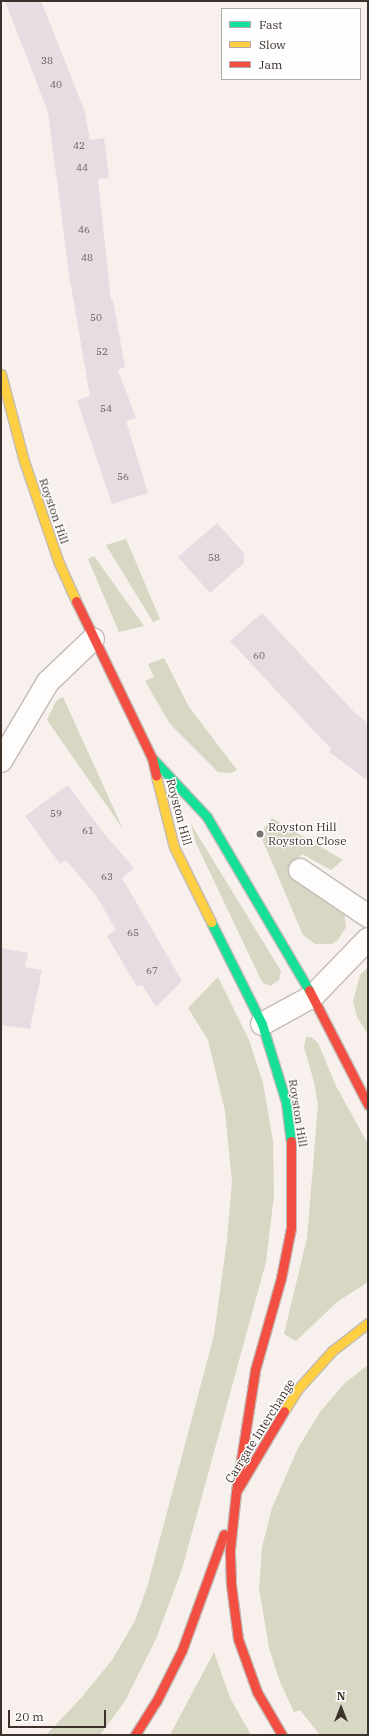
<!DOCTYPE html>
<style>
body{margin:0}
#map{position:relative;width:369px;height:1736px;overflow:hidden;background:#f7f0ec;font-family:"IBM Plex Serif",serif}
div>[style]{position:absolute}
.green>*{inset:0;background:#d7d7c3}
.building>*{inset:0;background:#e7dce2}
.roads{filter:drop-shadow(1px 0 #c3bbb6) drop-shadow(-1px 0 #c3bbb6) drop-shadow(0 1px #c3bbb6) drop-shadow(0 -1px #c3bbb6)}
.street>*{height:22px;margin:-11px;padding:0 11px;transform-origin:11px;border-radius:11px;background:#fefdfc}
.fast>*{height:9px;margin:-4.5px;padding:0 4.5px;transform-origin:4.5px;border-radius:4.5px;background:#16e098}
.slow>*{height:9px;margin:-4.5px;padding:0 4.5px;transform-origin:4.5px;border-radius:4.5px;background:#ffcf43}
.jam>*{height:9px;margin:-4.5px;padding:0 4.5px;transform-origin:4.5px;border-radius:4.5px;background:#f24e42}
.dots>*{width:11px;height:11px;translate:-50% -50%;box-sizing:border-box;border:2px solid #fefefe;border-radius:50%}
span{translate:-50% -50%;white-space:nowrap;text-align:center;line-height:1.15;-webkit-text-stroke:3px #fefefe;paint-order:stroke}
.number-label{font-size:10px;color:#685c59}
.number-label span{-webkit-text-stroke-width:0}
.street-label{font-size:12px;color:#3d312b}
.poi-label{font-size:12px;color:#3d312b}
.left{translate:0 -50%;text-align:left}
.frame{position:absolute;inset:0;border:2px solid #3d312b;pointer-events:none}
.legend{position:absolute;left:221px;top:8px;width:140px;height:72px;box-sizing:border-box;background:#fefefe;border:1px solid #b1acaa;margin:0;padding:5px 7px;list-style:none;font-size:12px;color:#3d312b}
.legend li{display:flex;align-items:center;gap:8px;height:20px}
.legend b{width:20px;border:1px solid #b1acaa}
.north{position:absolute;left:321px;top:1688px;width:40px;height:40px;-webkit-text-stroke:3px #fefefe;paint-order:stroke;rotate:0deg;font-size:11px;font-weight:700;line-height:16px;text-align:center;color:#3d312b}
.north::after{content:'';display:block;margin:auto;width:14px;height:18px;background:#3d312b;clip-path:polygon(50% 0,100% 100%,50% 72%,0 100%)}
.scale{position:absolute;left:8px;top:1710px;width:98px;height:18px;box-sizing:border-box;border:2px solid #3d312b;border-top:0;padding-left:5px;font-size:12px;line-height:14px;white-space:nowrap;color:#3d312b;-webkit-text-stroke:3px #fefefe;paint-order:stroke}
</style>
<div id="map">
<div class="green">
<i style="clip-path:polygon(126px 539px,160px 619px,153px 622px,106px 545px)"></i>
<i style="clip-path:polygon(94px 556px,144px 626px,119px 632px,88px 559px)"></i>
<i style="clip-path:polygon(164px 658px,189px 707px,237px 770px,231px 773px,218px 772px,170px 724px,145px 681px,154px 677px,148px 664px)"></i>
<i style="clip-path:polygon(63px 697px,123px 829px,47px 720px,56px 701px)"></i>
<i style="clip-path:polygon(272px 818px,343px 860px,331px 870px,302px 854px,288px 874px,339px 905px,344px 911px,346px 927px,338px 940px,331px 944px,315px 944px,303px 935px,260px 834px)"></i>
<i style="clip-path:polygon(191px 824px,281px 971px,279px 980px,270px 986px,262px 982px,195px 841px)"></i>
<i style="clip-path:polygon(368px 967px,368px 1035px,357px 1017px,353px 1001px,360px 975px)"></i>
<i style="clip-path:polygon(218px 977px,249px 1040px,263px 1083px,273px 1141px,274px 1195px,266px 1262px,182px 1569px,156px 1639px,125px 1701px,100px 1735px,46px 1735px,82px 1697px,112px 1660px,135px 1621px,148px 1584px,214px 1335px,227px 1240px,232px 1182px,225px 1111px,208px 1040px,188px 1008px)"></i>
<i style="clip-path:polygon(306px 1037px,311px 1037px,318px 1043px,336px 1086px,368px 1144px,368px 1282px,337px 1302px,296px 1341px,284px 1334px,307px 1238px,318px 1105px,314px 1082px,304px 1047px)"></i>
<i style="clip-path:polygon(368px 1365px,368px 1735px,320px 1735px,300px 1710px,294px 1712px,280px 1682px,269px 1648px,259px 1588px,262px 1547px,272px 1508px,298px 1448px,320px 1412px,345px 1383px)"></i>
<i style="clip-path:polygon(214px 1652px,230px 1698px,251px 1735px,170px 1735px)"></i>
</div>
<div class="building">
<i style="clip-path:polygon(5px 1px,41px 1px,85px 112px,90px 140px,104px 138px,109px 178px,98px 179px,111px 300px,113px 300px,125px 367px,118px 370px,136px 418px,126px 421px,148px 493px,112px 504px,77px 400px,90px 396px,69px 274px,48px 112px)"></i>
<i style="clip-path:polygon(217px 523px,244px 553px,244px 563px,210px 593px,178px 557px)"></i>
<i style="clip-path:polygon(262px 613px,354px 712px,368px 723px,368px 781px,329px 752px,331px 749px,230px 641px)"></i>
<i style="clip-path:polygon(68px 785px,101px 830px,134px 868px,122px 878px,182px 981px,156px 1007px,142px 985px,137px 987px,107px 936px,116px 930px,97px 897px,66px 860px,60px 864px,25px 816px)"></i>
<i style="clip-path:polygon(1px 948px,28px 953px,25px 967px,42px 970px,30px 1029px,1px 1025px)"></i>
</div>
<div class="roads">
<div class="street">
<i style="left:1px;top:761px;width:92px;rotate:-59.3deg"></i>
<i style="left:48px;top:682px;width:62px;rotate:-43.7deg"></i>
<i style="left:300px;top:870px;width:82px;rotate:34.1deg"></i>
<i style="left:262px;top:1024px;width:58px;rotate:-28.8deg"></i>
<i style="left:313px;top:996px;width:79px;rotate:-46deg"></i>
</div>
<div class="fast">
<i style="left:153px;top:759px;width:79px;rotate:47deg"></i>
<i style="left:207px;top:817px;width:201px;rotate:59.5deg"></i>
<i style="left:211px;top:922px;width:114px;rotate:63.4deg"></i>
<i style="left:262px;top:1024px;width:82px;rotate:72.9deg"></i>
<i style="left:286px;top:1102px;width:39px;rotate:83deg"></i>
</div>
<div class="slow">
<i style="left:1px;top:374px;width:90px;rotate:75.2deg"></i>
<i style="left:24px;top:461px;width:108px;rotate:71.1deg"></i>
<i style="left:59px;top:563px;width:42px;rotate:65.9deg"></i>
<i style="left:156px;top:776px;width:73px;rotate:75.8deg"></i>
<i style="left:174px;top:847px;width:84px;rotate:63.7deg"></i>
<i style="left:284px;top:1411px;width:25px;rotate:-58deg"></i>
<i style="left:297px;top:1390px;width:52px;rotate:-48.1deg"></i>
<i style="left:332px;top:1351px;width:46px;rotate:-37.9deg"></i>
</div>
<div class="jam">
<i style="left:76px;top:601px;width:174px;rotate:64.2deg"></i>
<i style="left:152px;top:758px;width:18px;rotate:77deg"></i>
<i style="left:309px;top:990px;width:129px;rotate:62.8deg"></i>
<i style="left:236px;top:1492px;width:123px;rotate:-81.1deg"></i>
<i style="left:255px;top:1370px;width:96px;rotate:-74.2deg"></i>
<i style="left:281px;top:1278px;width:51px;rotate:-78.7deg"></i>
<i style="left:291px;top:1228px;width:87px;rotate:-90deg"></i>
<i style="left:135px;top:1735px;width:39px;rotate:-58deg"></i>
<i style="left:156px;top:1702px;width:58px;rotate:-63.4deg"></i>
<i style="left:182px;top:1650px;width:123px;rotate:-70.1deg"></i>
<i style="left:282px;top:1735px;width:50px;rotate:-120.2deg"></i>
<i style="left:257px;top:1692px;width:56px;rotate:-109.7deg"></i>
<i style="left:238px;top:1639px;width:55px;rotate:-97.3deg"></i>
<i style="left:231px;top:1584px;width:35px;rotate:-92deg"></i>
<i style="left:230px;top:1549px;width:57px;rotate:-84deg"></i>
<i style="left:236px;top:1492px;width:94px;rotate:-59.3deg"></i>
</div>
</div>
<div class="dots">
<i style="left:260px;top:834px;background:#7e746f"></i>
</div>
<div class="number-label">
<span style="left:47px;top:61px">38</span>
<span style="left:56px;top:85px">40</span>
<span style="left:79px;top:146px">42</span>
<span style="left:82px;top:168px">44</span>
<span style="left:84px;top:230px">46</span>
<span style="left:87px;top:258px">48</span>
<span style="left:96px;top:318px">50</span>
<span style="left:102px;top:352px">52</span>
<span style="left:106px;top:409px">54</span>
<span style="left:123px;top:477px">56</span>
<span style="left:214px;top:558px">58</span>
<span style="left:259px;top:656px">60</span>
<span style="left:56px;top:814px">59</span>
<span style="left:88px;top:831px">61</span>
<span style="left:107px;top:877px">63</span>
<span style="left:133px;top:933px">65</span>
<span style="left:152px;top:971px">67</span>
</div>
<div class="street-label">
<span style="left:54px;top:511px;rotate:71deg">Royston Hill</span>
<span style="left:179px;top:812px;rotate:75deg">Royston Hill</span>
<span style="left:298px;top:1113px;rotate:81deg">Royston Hill</span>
<span style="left:260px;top:1431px;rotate:-58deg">Carrgate Interchange</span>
</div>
<div class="poi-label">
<span class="left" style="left:268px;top:834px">Royston Hill<br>Royston Close</span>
</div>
<div class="frame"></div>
<ul class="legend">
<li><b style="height:5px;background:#16e098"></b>Fast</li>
<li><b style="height:5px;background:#ffcf43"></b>Slow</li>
<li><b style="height:5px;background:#f24e42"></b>Jam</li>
</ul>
<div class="north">N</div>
<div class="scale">20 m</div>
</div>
